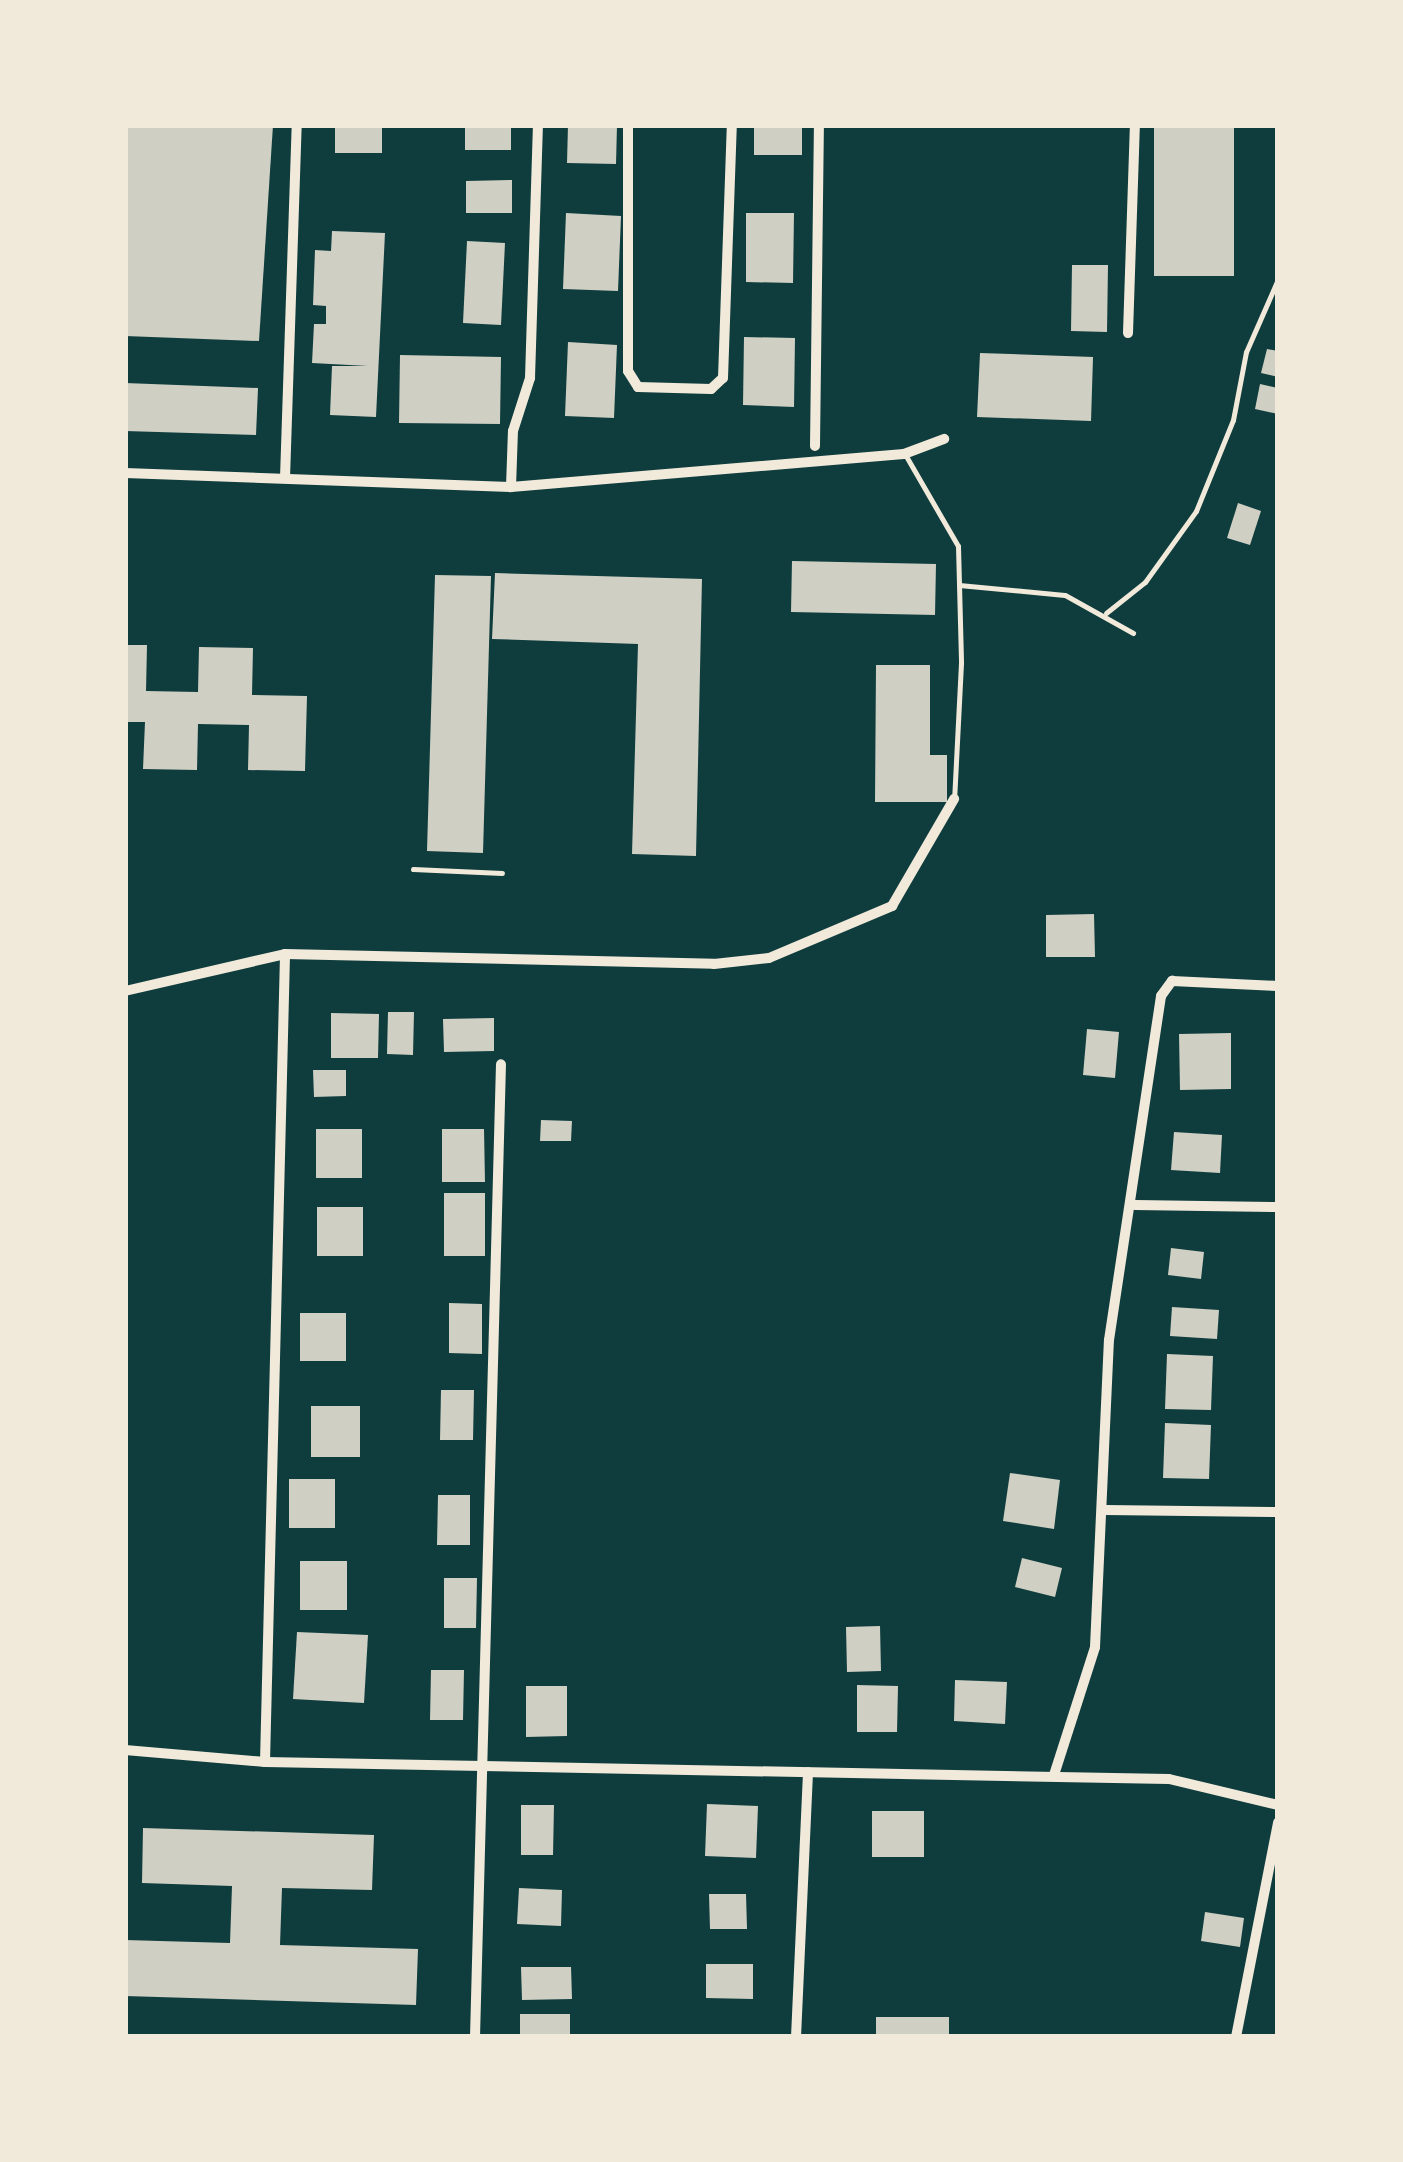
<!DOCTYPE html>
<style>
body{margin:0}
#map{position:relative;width:1403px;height:2162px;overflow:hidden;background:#0f3d3e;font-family:"Source Sans 3",sans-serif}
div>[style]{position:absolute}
.building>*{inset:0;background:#cfcfc3}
.service>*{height:5px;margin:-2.5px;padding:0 2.5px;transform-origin:2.5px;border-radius:2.5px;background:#f1e9da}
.minor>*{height:10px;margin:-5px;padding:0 5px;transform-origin:5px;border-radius:5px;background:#f1e9da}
span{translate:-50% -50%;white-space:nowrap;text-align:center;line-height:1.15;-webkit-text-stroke:9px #f1e9da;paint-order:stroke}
.frame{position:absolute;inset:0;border:128px solid #f1e9da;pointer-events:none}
</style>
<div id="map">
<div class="building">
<i style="clip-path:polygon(125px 125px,273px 125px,259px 341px,125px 336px)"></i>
<i style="clip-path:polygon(335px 125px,382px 125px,382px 153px,335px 153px)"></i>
<i style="clip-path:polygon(465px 125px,511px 125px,511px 150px,465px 150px)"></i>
<i style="clip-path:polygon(568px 125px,617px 125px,616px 164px,567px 163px)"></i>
<i style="clip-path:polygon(754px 125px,802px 125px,802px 155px,754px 155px)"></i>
<i style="clip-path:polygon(1154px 125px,1234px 125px,1234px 276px,1154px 276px)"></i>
<i style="clip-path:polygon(512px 180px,512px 213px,466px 213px,466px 181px)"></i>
<i style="clip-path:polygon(566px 213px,621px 216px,618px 291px,563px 289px)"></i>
<i style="clip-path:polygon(746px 213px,794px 213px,793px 283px,746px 282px)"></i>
<i style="clip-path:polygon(332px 231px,385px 233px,376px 417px,330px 415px,332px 366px,368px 366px,312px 363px,314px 324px,326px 324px,326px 306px,313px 305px,315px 250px,331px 251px)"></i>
<i style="clip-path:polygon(467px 241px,505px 243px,501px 325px,463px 323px)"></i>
<i style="clip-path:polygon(1072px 265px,1108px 265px,1107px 332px,1071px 331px)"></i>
<i style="clip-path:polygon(744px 337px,795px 338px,794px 407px,743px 405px)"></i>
<i style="clip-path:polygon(568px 342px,617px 345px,614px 418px,565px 416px)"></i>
<i style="clip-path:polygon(1267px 349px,1278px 351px,1278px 377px,1261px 373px)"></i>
<i style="clip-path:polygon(980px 353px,1093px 357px,1091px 421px,977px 417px)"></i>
<i style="clip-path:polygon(400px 355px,501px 357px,500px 424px,399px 423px)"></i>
<i style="clip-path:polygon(125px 383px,258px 388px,256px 435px,125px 431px)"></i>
<i style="clip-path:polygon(1260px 384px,1278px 388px,1278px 414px,1255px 409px)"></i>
<i style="clip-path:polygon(1238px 503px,1261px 511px,1250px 545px,1227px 538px)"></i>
<i style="clip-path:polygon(792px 561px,936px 564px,935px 615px,791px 612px)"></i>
<i style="clip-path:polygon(495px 573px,702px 579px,696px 856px,632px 854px,638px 644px,492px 639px)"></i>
<i style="clip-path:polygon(435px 575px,491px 576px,483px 853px,427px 851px)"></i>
<i style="clip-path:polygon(125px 645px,147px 645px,146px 691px,198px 692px,199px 647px,253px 648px,252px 695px,307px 696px,305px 771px,248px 770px,249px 725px,198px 724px,197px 770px,143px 769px,145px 722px,125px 722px)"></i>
<i style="clip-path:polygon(876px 665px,930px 665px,930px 755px,947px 755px,947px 802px,875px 802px)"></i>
<i style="clip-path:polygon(1094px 914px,1095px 957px,1046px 957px,1046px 915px)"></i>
<i style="clip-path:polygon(388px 1012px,414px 1012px,413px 1055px,387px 1054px)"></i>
<i style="clip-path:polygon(331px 1013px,379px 1014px,378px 1058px,331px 1058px)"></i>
<i style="clip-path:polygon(494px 1018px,494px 1051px,444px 1052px,443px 1019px)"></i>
<i style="clip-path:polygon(1087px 1029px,1119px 1032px,1115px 1078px,1083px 1075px)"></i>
<i style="clip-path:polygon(1231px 1033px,1231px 1089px,1180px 1090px,1179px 1034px)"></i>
<i style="clip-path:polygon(313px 1070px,346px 1070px,346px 1096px,314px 1097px)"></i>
<i style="clip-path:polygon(541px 1120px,572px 1121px,571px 1141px,540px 1141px)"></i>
<i style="clip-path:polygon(316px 1129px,362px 1129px,362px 1178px,316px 1178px)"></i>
<i style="clip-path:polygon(442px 1129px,484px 1129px,485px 1182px,442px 1182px)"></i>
<i style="clip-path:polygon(1174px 1132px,1222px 1135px,1220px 1173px,1171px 1170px)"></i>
<i style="clip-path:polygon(444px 1193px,485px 1193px,485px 1256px,444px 1256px)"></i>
<i style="clip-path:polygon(317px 1207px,363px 1207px,363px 1256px,317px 1256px)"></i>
<i style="clip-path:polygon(1171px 1248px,1204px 1252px,1201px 1279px,1168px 1275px)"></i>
<i style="clip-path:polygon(449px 1303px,482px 1304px,482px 1354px,449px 1353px)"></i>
<i style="clip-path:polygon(1172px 1307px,1219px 1310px,1217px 1339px,1170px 1336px)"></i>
<i style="clip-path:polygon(300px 1313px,346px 1313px,346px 1361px,300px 1361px)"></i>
<i style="clip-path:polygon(1167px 1354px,1213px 1356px,1211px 1410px,1165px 1409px)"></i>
<i style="clip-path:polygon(441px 1390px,474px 1390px,473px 1440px,440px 1440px)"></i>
<i style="clip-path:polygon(311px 1406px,360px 1406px,360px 1457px,311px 1457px)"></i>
<i style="clip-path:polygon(1165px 1423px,1211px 1425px,1209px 1479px,1163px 1478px)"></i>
<i style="clip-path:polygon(1010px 1473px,1060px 1480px,1054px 1529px,1003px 1521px)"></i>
<i style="clip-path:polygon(289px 1479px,335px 1479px,335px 1528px,289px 1528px)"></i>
<i style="clip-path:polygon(438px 1495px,470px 1495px,470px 1545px,437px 1545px)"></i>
<i style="clip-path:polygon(1022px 1558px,1062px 1568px,1055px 1597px,1015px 1587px)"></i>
<i style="clip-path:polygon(300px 1561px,347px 1561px,347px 1610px,300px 1610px)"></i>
<i style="clip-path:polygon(444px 1578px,477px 1578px,476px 1628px,444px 1628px)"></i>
<i style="clip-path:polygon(880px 1626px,881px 1671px,847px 1672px,846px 1627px)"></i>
<i style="clip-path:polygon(297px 1632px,368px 1635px,364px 1703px,293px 1699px)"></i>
<i style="clip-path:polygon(431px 1670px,464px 1670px,463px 1720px,430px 1720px)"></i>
<i style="clip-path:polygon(955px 1680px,1007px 1682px,1005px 1724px,954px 1721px)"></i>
<i style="clip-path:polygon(857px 1685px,898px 1686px,897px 1732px,857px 1732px)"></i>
<i style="clip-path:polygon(526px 1686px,567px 1686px,567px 1736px,526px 1737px)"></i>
<i style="clip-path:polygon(707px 1804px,758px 1806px,756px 1858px,705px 1856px)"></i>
<i style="clip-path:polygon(521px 1805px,554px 1805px,553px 1855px,521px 1855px)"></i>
<i style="clip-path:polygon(872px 1811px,924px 1811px,924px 1857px,872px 1857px)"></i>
<i style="clip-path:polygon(143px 1828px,374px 1835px,372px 1890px,282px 1888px,280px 1945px,418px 1949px,416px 2005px,125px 1996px,125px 1940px,230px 1943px,232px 1886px,142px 1883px)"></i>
<i style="clip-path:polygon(519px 1888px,562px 1890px,561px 1926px,517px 1924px)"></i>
<i style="clip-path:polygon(709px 1894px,746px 1894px,747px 1929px,710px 1929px)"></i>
<i style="clip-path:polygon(1205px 1912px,1244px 1918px,1240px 1947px,1201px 1941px)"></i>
<i style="clip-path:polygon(706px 1964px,753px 1964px,753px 1999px,706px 1998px)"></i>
<i style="clip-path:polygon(521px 1967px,571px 1967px,572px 1999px,522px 2000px)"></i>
<i style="clip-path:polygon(520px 2014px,570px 2014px,570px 2037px,520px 2037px)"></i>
<i style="clip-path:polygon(876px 2017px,949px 2017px,949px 2037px,876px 2037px)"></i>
</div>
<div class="service">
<i style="left:906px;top:456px;width:104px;rotate:60deg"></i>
<i style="left:958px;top:546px;width:117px;rotate:88.5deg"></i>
<i style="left:961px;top:663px;width:136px;rotate:92.9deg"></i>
<i style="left:959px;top:585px;width:106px;rotate:5.4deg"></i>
<i style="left:1065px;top:595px;width:78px;rotate:29.2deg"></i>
<i style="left:1106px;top:613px;width:50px;rotate:-38.5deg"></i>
<i style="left:1145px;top:582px;width:87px;rotate:-54.3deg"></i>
<i style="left:1196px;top:511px;width:98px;rotate:-67.9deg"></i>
<i style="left:1233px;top:420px;width:69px;rotate:-79.2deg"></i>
<i style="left:1246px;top:352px;width:80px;rotate:-66.3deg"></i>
<i style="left:413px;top:869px;width:89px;rotate:2.6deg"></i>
</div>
<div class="minor">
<i style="left:628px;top:125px;width:246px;rotate:90deg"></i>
<i style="left:628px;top:371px;width:19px;rotate:58deg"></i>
<i style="left:638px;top:387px;width:73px;rotate:1.6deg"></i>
<i style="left:711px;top:389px;width:16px;rotate:-43deg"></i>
<i style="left:723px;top:378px;width:253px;rotate:-88deg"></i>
<i style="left:1128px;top:333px;width:208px;rotate:-88.1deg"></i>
<i style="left:815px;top:446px;width:321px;rotate:-89.3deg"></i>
<i style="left:125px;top:473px;width:386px;rotate:2.1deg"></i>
<i style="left:511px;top:487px;width:394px;rotate:-4.8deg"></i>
<i style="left:904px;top:454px;width:43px;rotate:-20.6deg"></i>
<i style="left:285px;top:478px;width:353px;rotate:-88.1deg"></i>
<i style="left:511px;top:487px;width:56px;rotate:-88deg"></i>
<i style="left:513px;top:431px;width:56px;rotate:-72.2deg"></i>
<i style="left:530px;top:378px;width:253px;rotate:-88.2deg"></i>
<i style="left:125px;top:991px;width:164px;rotate:-13deg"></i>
<i style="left:285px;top:954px;width:429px;rotate:1.3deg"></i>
<i style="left:714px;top:964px;width:55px;rotate:-6.2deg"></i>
<i style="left:769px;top:958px;width:134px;rotate:-22.9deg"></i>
<i style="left:892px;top:906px;width:124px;rotate:-59.9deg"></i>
<i style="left:1135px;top:1205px;width:143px;rotate:0.8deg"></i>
<i style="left:1105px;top:1510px;width:173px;rotate:0.7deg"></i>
<i style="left:125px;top:1750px;width:141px;rotate:4.9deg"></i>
<i style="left:265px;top:1762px;width:904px;rotate:1.08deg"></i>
<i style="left:1169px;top:1779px;width:112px;rotate:13.4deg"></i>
<i style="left:265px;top:1762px;width:808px;rotate:-88.58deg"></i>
<i style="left:1054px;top:1775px;width:134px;rotate:-72.2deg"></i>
<i style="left:1095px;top:1647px;width:307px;rotate:-87.4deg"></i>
<i style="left:1109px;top:1340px;width:348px;rotate:-81.4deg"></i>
<i style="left:1161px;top:996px;width:19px;rotate:-54deg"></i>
<i style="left:1172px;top:981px;width:106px;rotate:2.7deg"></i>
<i style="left:475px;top:2037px;width:973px;rotate:-88.47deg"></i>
<i style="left:796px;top:2037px;width:265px;rotate:-87.4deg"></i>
<i style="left:1236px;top:2037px;width:219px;rotate:-78.9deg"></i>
</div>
<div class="frame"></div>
</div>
